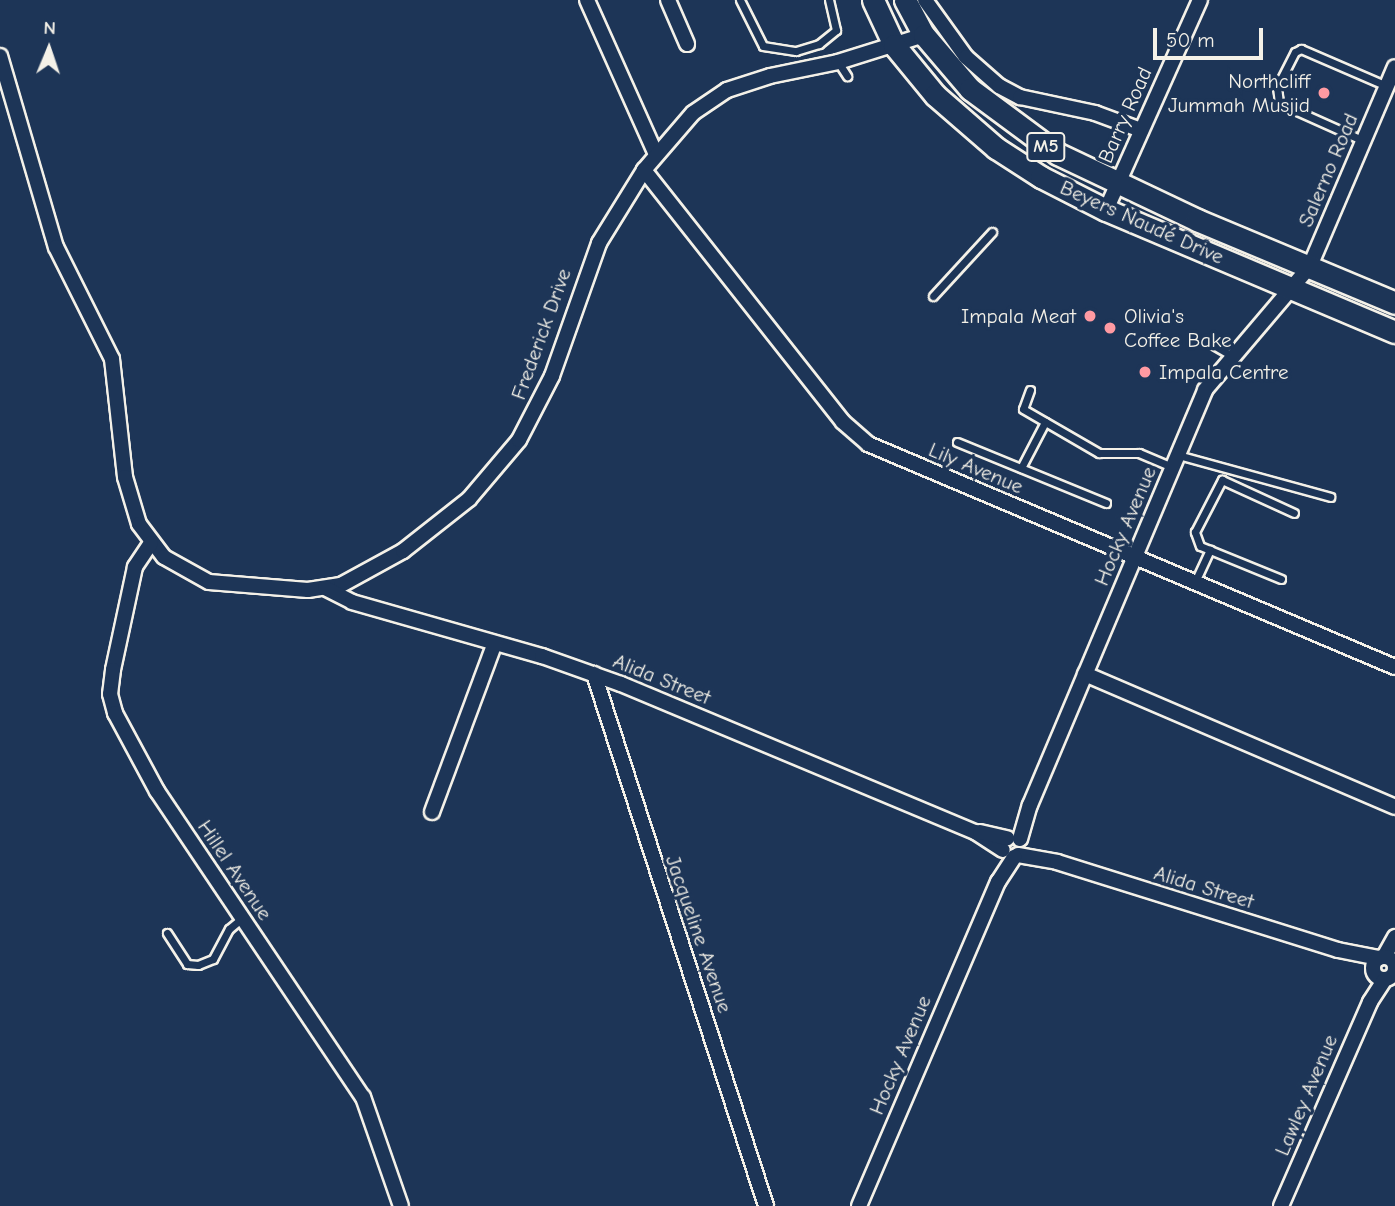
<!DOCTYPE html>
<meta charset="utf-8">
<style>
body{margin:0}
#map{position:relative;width:1395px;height:1206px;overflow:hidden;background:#1d3557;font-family:"Comic Neue",sans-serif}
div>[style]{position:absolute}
.roads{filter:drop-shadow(2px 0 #f4f1e8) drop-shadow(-2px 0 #f4f1e8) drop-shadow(0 2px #f4f1e8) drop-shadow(0 -2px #f4f1e8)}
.service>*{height:7px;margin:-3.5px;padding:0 3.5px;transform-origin:3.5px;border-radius:3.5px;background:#1d3557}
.minor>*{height:14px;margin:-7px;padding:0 7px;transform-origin:7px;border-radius:7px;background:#1d3557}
.minor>.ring{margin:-7px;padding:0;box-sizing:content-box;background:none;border:14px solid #1d3557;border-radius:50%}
.primary>*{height:21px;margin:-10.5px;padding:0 10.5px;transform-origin:10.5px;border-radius:10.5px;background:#1d3557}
.dots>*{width:19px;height:19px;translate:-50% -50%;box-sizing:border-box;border:4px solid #1d3557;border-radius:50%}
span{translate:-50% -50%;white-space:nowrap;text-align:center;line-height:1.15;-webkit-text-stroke:7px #1d3557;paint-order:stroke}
.shield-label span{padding:2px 5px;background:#1d3557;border:2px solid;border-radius:5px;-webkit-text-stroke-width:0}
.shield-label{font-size:19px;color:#f4f1e8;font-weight:700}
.poi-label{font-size:21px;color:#f4f1e8}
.right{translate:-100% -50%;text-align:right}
.left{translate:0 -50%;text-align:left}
.street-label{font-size:21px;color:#f4f1e8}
.north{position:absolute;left:14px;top:14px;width:70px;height:70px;-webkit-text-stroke:5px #1d3557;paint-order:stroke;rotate:2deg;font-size:19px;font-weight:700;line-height:28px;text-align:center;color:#f4f1e8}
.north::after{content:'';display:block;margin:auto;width:24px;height:32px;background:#f4f1e8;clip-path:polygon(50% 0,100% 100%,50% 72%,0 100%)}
.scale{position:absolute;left:1153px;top:28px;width:110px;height:32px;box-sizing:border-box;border:4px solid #f4f1e8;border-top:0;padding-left:9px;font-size:21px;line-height:24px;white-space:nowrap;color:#f4f1e8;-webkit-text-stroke:5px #1d3557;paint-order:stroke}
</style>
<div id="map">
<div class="roads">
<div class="service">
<i style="left:740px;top:0;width:51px;rotate:63.4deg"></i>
<i style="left:763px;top:46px;width:33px;rotate:9deg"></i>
<i style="left:796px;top:51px;width:24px;rotate:-17deg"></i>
<i style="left:819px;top:44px;width:22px;rotate:-39deg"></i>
<i style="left:836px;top:30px;width:31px;rotate:-103deg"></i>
<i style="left:838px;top:62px;width:17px;rotate:57deg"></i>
<i style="left:1364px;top:141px;width:93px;rotate:-155.9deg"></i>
<i style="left:1279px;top:103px;width:16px;rotate:-97deg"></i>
<i style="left:1277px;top:87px;width:39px;rotate:-63deg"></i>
<i style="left:1295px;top:52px;width:7px;rotate:-27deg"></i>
<i style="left:1301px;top:49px;width:94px;rotate:23.3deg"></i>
<i style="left:933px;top:296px;width:87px;rotate:-47.3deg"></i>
<i style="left:1215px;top:346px;width:20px;rotate:30deg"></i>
<i style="left:1030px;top:390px;width:20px;rotate:110deg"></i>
<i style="left:1023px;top:409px;width:88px;rotate:30.1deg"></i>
<i style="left:1099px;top:453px;width:40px"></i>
<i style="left:1139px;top:453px;width:36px;rotate:23deg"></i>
<i style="left:957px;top:442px;width:161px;rotate:22.3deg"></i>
<i style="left:1178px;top:455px;width:158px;rotate:15.4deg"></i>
<i style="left:1021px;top:468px;width:52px;rotate:-62.4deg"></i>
<i style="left:1281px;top:579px;width:87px;rotate:-157.8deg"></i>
<i style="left:1200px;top:546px;width:15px;rotate:-110deg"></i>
<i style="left:1195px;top:532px;width:59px;rotate:-62.6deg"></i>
<i style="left:1222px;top:480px;width:79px;rotate:24.6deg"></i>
<i style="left:1194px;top:584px;width:38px;rotate:-65deg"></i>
<i style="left:167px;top:933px;width:37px;rotate:57deg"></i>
<i style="left:187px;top:964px;width:11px;rotate:5deg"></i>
<i style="left:198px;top:965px;width:16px;rotate:-22deg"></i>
<i style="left:213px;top:959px;width:34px;rotate:-62deg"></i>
<i style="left:229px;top:929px;width:17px;rotate:-40deg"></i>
</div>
<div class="minor">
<i style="left:587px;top:0;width:169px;rotate:65.9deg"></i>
<i style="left:668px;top:0;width:48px;rotate:66.6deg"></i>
<i style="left:925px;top:0;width:70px;rotate:54.3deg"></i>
<i style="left:966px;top:57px;width:44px;rotate:41.3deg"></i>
<i style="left:999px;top:86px;width:24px;rotate:28deg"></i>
<i style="left:1020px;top:97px;width:77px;rotate:12deg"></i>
<i style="left:1095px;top:113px;width:49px;rotate:20.3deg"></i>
<i style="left:0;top:56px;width:199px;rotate:73.7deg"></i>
<i style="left:56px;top:247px;width:125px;rotate:63.4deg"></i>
<i style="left:112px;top:359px;width:119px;rotate:83.7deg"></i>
<i style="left:125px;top:477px;width:49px;rotate:73.4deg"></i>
<i style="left:139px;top:524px;width:41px;rotate:52.9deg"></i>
<i style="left:164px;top:557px;width:51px;rotate:29.1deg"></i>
<i style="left:209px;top:582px;width:99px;rotate:4.6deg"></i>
<i style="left:308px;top:590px;width:33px;rotate:-9deg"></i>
<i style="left:341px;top:585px;width:71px;rotate:-28.7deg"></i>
<i style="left:403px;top:551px;width:84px;rotate:-38.2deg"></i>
<i style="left:469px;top:499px;width:77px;rotate:-49.7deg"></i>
<i style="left:519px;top:440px;width:72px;rotate:-62.7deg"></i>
<i style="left:552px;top:376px;width:141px;rotate:-70.5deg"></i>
<i style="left:599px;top:243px;width:86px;rotate:-58.3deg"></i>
<i style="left:644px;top:170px;width:75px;rotate:-49.3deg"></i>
<i style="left:693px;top:113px;width:41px;rotate:-34.1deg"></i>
<i style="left:727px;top:90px;width:45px;rotate:-18deg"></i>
<i style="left:770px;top:76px;width:69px;rotate:-11.6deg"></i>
<i style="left:838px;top:62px;width:90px;rotate:-17.4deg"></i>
<i style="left:644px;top:170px;width:321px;rotate:51.7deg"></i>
<i style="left:843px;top:422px;width:33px;rotate:41deg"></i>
<i style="left:868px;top:444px;width:572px;rotate:22.94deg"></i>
<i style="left:1106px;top:210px;width:230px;rotate:-65.9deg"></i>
<i style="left:151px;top:543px;width:29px;rotate:124deg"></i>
<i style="left:135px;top:567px;width:105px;rotate:102.1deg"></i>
<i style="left:113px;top:670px;width:24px;rotate:97deg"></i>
<i style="left:110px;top:694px;width:20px;rotate:75deg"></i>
<i style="left:115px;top:713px;width:89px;rotate:61.7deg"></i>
<i style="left:157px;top:791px;width:369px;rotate:56.1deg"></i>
<i style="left:363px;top:1097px;width:115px;rotate:70.8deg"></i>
<i style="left:325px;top:588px;width:30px;rotate:27deg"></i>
<i style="left:352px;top:602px;width:198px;rotate:15.9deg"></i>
<i style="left:542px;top:656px;width:84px;rotate:19.5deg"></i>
<i style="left:621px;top:684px;width:384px;rotate:22.7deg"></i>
<i style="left:975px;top:832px;width:33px;rotate:33deg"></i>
<i style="left:594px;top:674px;width:559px;rotate:72.08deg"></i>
<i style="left:1085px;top:674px;width:337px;rotate:23.2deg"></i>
<i style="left:432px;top:812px;width:180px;rotate:-69.6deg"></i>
<i style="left:980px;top:832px;width:28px;rotate:13deg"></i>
<i style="left:1020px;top:839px;width:35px;rotate:-74deg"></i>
<i style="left:1030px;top:805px;width:450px;rotate:-67.1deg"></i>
<i style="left:1205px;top:390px;width:162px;rotate:-49.7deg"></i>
<i style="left:1310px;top:266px;width:216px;rotate:-66.9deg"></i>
<i style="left:1018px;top:855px;width:40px;rotate:10deg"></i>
<i style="left:1057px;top:862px;width:294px;rotate:17.4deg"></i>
<i style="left:1338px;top:950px;width:42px;rotate:11deg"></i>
<i style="left:1384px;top:957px;width:23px;rotate:-61deg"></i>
<i class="ring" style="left:1373px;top:957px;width:8px;height:8px"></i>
<i style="left:859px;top:1206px;width:353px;rotate:-66.8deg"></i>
<i style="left:998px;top:882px;width:30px;rotate:-57deg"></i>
<i style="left:1281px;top:1206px;width:223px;rotate:-66.4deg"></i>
<i style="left:1370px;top:1002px;width:27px;rotate:-57deg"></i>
</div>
<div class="primary">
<i style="left:873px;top:0;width:50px;rotate:65deg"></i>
<i style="left:894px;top:45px;width:65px;rotate:50.6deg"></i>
<i style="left:935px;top:95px;width:81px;rotate:41deg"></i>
<i style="left:996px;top:148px;width:54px;rotate:32.8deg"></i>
<i style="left:1041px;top:177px;width:73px;rotate:26.9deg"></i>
<i style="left:1106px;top:210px;width:314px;rotate:22.9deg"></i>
<i style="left:905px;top:0;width:40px;rotate:62deg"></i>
<i style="left:924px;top:35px;width:71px;rotate:49.6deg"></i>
<i style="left:970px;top:89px;width:109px;rotate:36.5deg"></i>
<i style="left:1058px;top:154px;width:154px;rotate:25.4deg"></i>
<i style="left:1197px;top:220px;width:215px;rotate:22.7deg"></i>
</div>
</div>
<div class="dots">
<i style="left:1324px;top:93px;background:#ff9aa2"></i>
<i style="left:1090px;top:316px;background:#ff9aa2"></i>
<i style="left:1110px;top:328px;background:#ff9aa2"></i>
<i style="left:1145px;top:372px;background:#ff9aa2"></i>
</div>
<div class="shield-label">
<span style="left:1046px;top:147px">M5</span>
</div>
<div class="poi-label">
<span class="right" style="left:1310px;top:93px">Northcliff<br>Jummah Musjid</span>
<span class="right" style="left:1076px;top:316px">Impala Meat</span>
<span class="left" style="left:1124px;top:328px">Olivia's<br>Coffee Bake</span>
<span class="left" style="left:1159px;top:372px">Impala Centre</span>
</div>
<div class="street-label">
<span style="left:1125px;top:115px;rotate:-66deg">Barry Road</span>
<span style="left:1328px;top:170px;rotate:-67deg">Salerno Road</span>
<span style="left:1142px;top:222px;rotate:24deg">Beyers Naudé Drive</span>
<span style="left:541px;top:334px;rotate:-70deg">Frederick Drive</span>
<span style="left:976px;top:468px;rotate:23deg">Lily Avenue</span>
<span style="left:1125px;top:526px;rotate:-67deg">Hocky Avenue</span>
<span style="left:662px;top:679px;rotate:22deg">Alida Street</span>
<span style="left:235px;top:870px;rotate:56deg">Hillel Avenue</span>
<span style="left:1204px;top:887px;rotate:17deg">Alida Street</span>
<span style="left:699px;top:934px;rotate:71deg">Jacqueline Avenue</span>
<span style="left:900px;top:1055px;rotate:-67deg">Hocky Avenue</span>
<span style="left:1306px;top:1095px;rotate:-67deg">Lawley Avenue</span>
</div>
<div class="north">N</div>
<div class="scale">50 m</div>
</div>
